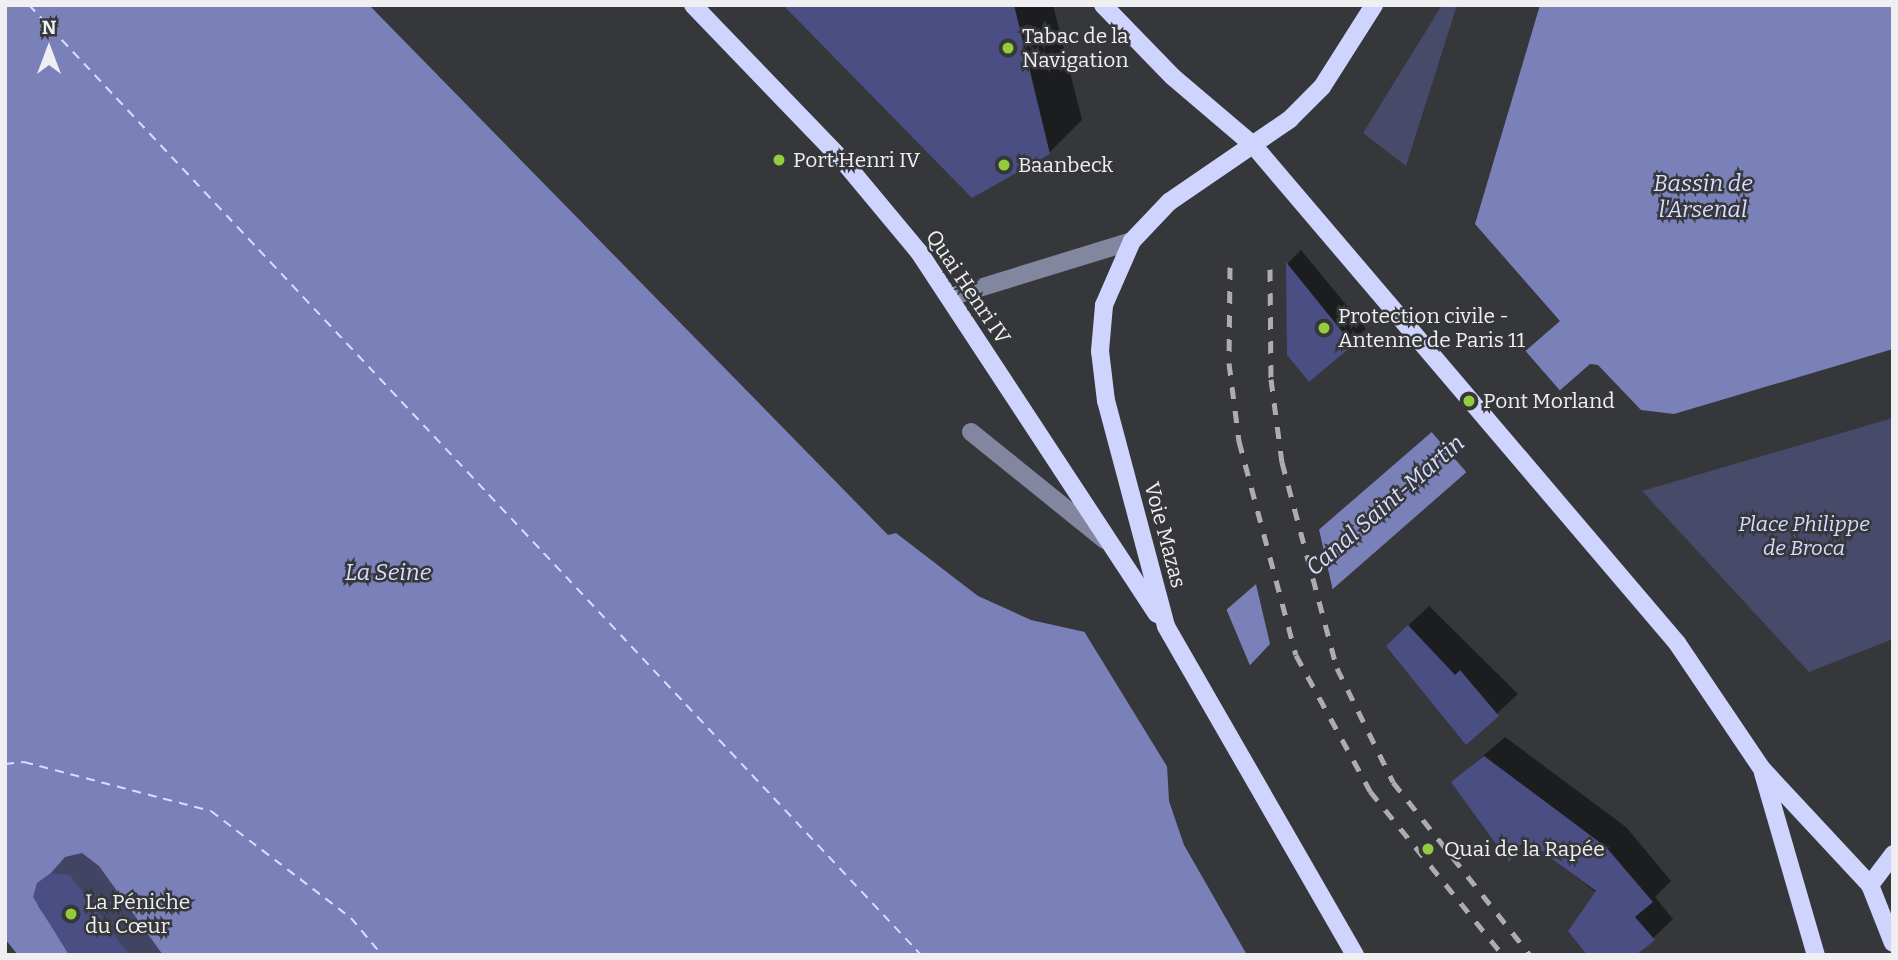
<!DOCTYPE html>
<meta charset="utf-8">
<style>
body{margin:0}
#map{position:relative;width:1898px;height:960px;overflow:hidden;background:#36373a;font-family:Bitter,serif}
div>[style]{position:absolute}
.green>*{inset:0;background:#474a69}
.water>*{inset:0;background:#7a80b8}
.pier>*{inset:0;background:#36373a}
.shadow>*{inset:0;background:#0007}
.ferry>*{height:2px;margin-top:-1px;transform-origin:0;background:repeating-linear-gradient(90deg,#d8dcfe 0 9px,transparent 0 16px)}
.building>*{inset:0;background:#4a4e83}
.minor>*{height:18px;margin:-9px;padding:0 9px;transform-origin:9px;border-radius:9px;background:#82869f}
.major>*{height:18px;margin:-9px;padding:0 9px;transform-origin:9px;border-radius:9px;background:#cfd4fe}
.rail>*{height:5px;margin-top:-2.5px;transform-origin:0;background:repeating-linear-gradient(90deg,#adadb0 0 12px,transparent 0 24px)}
.dots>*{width:19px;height:19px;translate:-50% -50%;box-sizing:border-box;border:4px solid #36373a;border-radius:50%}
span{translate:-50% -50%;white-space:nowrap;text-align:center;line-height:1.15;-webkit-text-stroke:5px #36373a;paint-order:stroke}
.poi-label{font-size:21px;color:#efeff1}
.left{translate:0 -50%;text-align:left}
.street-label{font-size:21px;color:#efeff1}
.park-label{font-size:21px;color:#d6dbfd;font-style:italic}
.water-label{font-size:23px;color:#d8dcfe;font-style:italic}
.frame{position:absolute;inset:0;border:7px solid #efeff1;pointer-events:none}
.north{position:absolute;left:14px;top:14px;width:70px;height:70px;-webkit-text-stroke:5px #36373a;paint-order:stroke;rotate:0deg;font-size:19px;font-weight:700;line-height:28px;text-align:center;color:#efeff1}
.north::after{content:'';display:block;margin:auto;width:24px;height:32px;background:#efeff1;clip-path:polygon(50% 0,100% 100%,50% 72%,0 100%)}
</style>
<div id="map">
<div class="green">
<i style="clip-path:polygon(1442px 5px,1457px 5px,1406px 166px,1363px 133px)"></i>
<i style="clip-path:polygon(1893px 418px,1893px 639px,1809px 672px,1642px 491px)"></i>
</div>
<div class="water">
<i style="clip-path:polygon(5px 5px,369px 5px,888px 535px,896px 533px,978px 596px,1031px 620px,1085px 632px,1152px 629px,1226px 610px,1560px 321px,1475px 224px,1540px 5px,1893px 5px,1893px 349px,1674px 414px,1641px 410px,1598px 365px,1590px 364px,1270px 644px,1184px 735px,1167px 766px,1169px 801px,1184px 845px,1247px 955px,18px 955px,5px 939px)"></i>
</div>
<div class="pier">
<i style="clip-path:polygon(1523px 348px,1563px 394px,1468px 474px,1429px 429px)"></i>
<i style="clip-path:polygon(1318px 525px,1333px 591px,1271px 648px,1255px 580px)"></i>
<i style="clip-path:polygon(1225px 606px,1251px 668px,1187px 737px,1171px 773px,1082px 628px,1151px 626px)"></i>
</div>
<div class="shadow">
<i style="clip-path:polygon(786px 5px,1053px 5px,1082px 120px,1049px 153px)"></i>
<i style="clip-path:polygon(1301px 250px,1366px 329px,1309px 380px,1289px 354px,1288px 263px)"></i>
<i style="clip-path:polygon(1429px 606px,1518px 694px,1466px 742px,1408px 626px)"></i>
<i style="clip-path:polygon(1505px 737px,1626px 827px,1671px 881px,1655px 897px,1673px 919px,1653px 938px,1529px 839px,1509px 859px,1453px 782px)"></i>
<i style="clip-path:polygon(82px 853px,99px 866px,163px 955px,72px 955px,38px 906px,36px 890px,65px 857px)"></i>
</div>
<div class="ferry">
<i style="left:29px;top:5px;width:1303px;rotate:46.8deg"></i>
<i style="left:5px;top:764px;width:19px;rotate:-6deg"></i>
<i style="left:24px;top:762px;width:193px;rotate:14.7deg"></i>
<i style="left:211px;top:811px;width:176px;rotate:37.4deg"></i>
<i style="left:351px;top:918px;width:48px;rotate:50deg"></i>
</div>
<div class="building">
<i style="clip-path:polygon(783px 5px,1014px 5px,1050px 154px,972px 198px)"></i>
<i style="clip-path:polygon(1286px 262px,1353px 345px,1309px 382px,1287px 355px)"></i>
<i style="clip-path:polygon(1408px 625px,1455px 675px,1460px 670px,1499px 716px,1466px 745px,1386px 646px)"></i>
<i style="clip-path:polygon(1484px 756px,1606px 847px,1653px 902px,1635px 917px,1655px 940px,1636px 955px,1587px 955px,1568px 931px,1596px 891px,1525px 839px,1509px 862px,1451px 782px)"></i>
<i style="clip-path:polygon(51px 873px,70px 875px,129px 955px,69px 955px,33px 897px,37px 883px)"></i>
</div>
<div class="minor">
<i style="left:950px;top:297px;width:190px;rotate:-17.1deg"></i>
<i style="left:971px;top:432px;width:172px;rotate:38.9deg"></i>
</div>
<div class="major">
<i style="left:693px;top:5px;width:218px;rotate:46.1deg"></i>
<i style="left:844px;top:162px;width:117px;rotate:50.2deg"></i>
<i style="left:919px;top:252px;width:433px;rotate:56.7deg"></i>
<i style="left:1103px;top:5px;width:100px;rotate:45.8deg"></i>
<i style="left:1173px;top:77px;width:106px;rotate:40.4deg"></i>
<i style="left:1254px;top:146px;width:653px;rotate:49.6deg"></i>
<i style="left:1677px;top:643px;width:152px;rotate:56deg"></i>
<i style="left:1762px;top:769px;width:158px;rotate:47deg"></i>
<i style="left:1870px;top:885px;width:62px;rotate:68.4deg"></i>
<i style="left:1763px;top:773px;width:190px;rotate:73.8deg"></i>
<i style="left:1870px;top:885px;width:39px;rotate:-53deg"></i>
<i style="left:1355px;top:955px;width:379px;rotate:-119.9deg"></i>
<i style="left:1166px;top:626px;width:233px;rotate:-104.9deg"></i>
<i style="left:1106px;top:401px;width:50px;rotate:-96.8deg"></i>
<i style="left:1100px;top:351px;width:46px;rotate:-85deg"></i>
<i style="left:1104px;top:305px;width:70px;rotate:-66.4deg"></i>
<i style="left:1132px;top:241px;width:54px;rotate:-46.5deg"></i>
<i style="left:1169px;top:202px;width:147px;rotate:-34.4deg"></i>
<i style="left:1290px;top:119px;width:45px;rotate:-45deg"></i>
<i style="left:1322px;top:87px;width:97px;rotate:-57.6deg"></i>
</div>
<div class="rail">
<i style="left:1230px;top:267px;width:96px;rotate:90.6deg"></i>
<i style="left:1229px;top:363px;width:79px;rotate:82.7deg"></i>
<i style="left:1239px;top:441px;width:221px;rotate:75.1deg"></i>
<i style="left:1296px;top:655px;width:155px;rotate:61.4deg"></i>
<i style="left:1370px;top:791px;width:211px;rotate:51deg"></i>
<i style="left:1270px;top:269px;width:110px;rotate:89.5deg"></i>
<i style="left:1271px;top:379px;width:84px;rotate:82.5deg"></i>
<i style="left:1282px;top:462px;width:213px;rotate:75.1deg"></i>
<i style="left:1337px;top:668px;width:127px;rotate:63.8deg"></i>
<i style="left:1393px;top:782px;width:221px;rotate:51.6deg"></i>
</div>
<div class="dots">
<i style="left:1008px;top:48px;background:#93cd3d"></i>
<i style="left:779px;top:160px;background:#93cd3d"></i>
<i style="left:1004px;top:165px;background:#93cd3d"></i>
<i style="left:1324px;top:328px;background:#93cd3d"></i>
<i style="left:1469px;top:401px;background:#93cd3d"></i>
<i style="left:1428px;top:849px;background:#93cd3d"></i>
<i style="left:71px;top:914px;background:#93cd3d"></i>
</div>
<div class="poi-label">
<span class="left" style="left:1022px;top:48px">Tabac de la<br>Navigation</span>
<span class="left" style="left:793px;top:160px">Port Henri IV</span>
<span class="left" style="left:1018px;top:165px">Baanbeck</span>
<span class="left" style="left:1338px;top:328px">Protection civile -<br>Antenne de Paris 11</span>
<span class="left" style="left:1483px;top:401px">Pont Morland</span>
<span class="left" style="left:1444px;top:849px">Quai de la Rapée</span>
<span class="left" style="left:85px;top:914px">La Péniche<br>du Cœur</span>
</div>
<div class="street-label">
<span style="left:968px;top:287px;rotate:56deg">Quai Henri IV</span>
<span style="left:1165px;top:535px;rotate:75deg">Voie Mazas</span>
</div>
<div class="park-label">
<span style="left:1804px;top:536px">Place Philippe<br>de Broca</span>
</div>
<div class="water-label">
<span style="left:1703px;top:196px">Bassin de<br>l'Arsenal</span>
<span style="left:1385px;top:505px;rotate:-41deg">Canal Saint-Martin</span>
<span style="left:388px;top:572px">La Seine</span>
</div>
<div class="frame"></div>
<div class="north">N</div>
</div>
